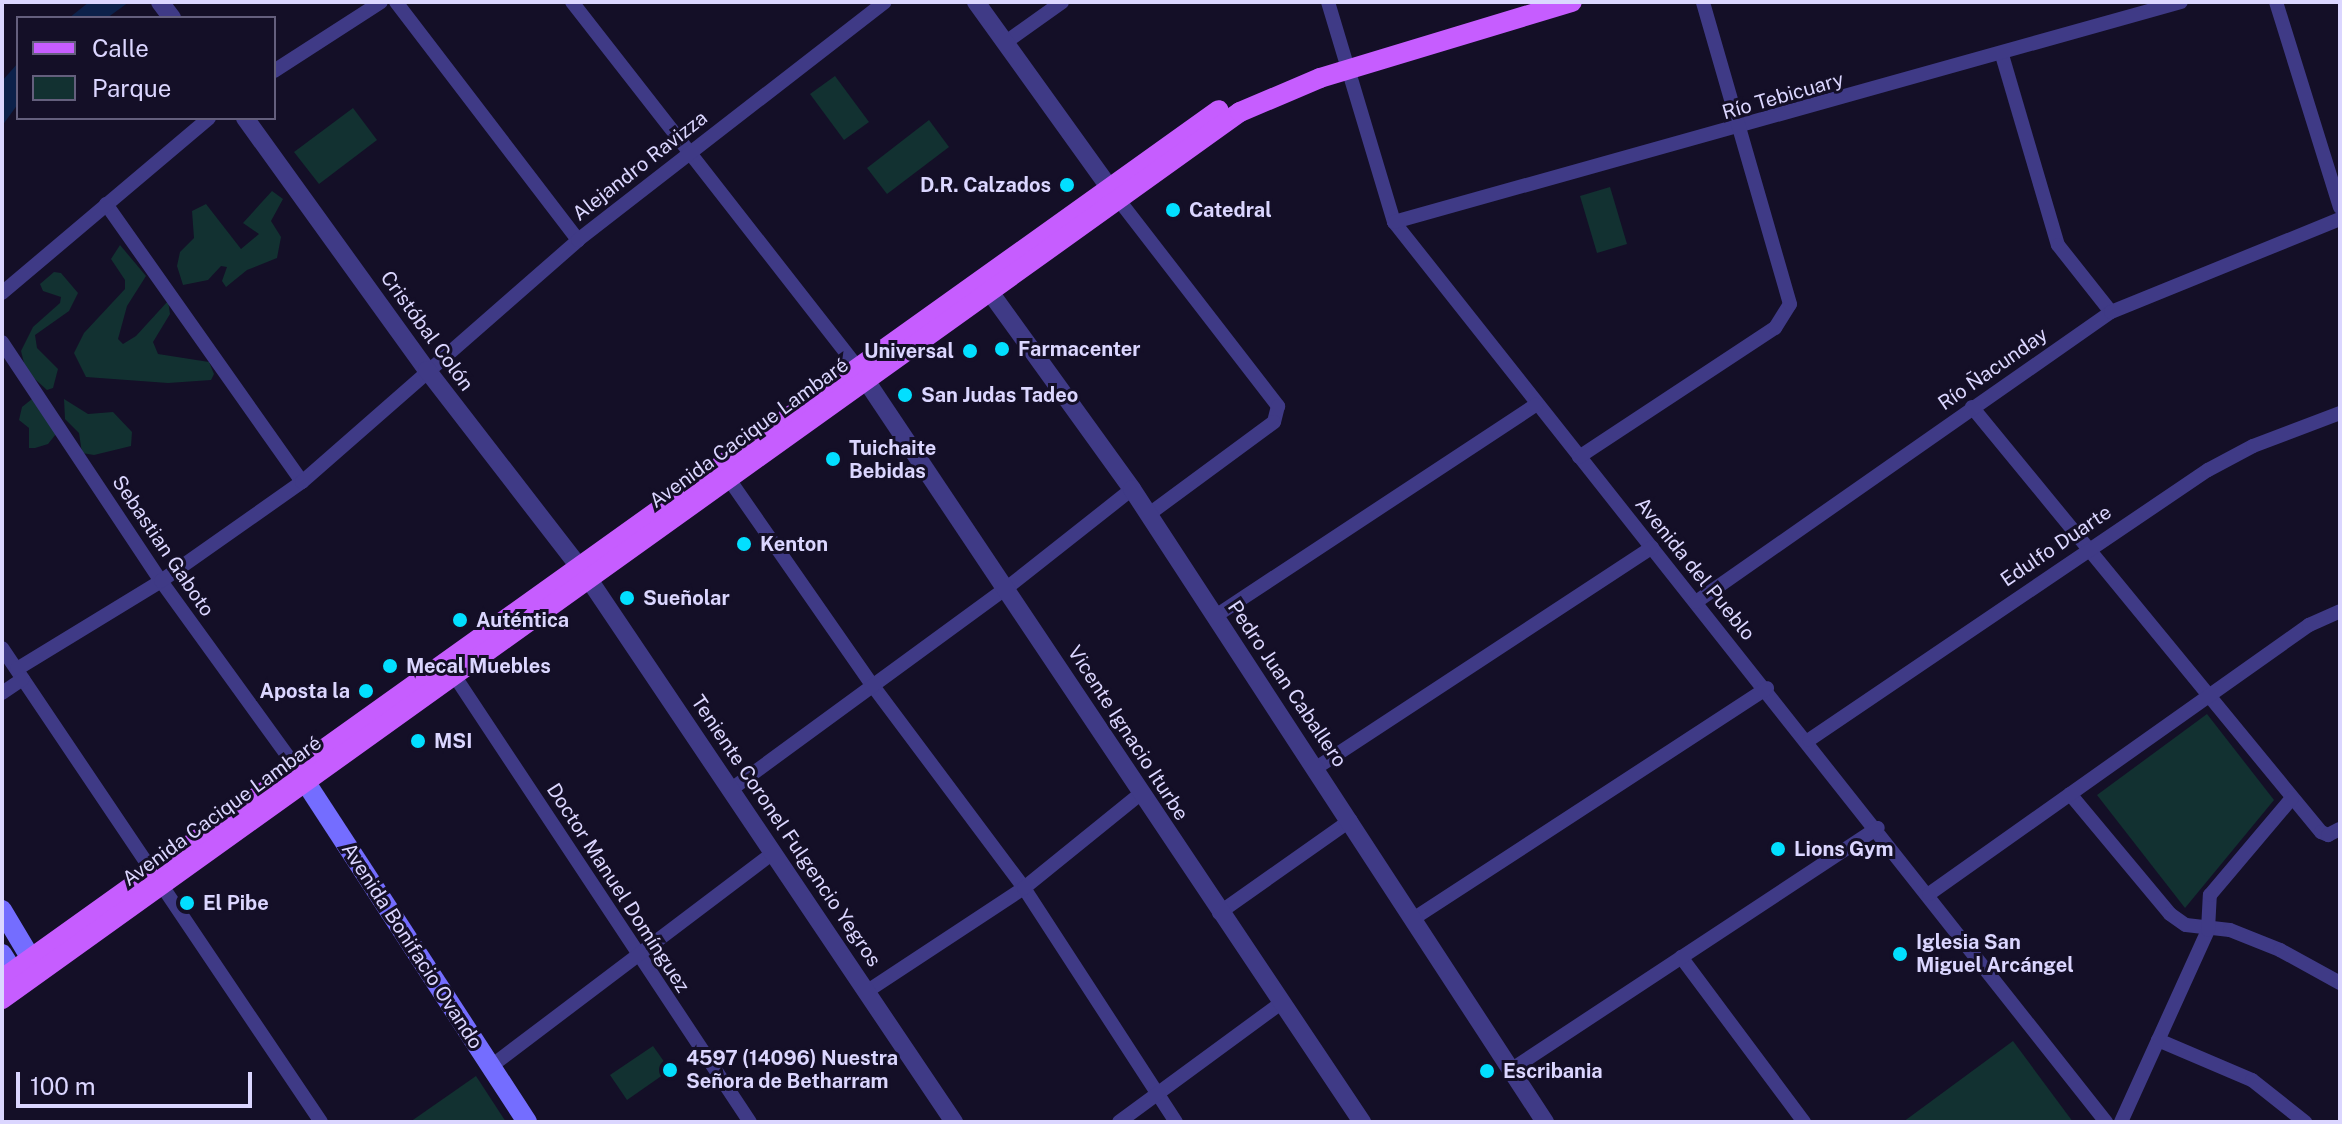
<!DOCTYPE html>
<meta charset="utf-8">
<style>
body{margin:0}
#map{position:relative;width:2342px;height:1124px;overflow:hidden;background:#140f27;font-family:"Public Sans",sans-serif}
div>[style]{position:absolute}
.green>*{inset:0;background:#123131}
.water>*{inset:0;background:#0c214a}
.minor>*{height:14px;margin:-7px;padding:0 7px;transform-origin:7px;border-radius:7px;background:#3f3a86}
.tertiary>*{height:18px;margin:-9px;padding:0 9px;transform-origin:9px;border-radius:9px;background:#3f3a86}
.secondary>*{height:20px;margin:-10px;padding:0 10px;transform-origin:10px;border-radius:10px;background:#746dff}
.primary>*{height:20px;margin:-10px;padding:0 10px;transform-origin:10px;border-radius:10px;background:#c65dff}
.dots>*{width:22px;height:22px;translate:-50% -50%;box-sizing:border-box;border:4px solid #140f27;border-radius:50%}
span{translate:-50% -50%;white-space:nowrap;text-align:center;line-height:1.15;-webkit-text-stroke:6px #140f27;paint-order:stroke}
.street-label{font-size:20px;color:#dbd6ff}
.poi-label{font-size:20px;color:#dbd6ff;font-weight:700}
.right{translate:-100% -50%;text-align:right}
.left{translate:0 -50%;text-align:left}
.frame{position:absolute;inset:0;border:4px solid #dbd6ff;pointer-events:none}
.legend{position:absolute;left:16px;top:16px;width:260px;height:104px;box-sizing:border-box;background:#140f27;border:2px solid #645f7d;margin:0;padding:10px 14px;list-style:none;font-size:24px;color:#dbd6ff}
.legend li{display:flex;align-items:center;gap:16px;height:40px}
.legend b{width:40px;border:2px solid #645f7d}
.scale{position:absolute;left:16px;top:1072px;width:236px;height:36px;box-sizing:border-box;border:4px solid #dbd6ff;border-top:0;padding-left:10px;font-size:24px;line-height:28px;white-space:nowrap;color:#dbd6ff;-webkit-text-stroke:6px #140f27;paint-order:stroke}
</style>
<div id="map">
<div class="green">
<i style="clip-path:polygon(835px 76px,869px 122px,844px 140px,810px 94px)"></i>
<i style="clip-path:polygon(353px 108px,377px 140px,319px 184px,294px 152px)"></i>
<i style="clip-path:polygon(929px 120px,949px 147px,887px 194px,867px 168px)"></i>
<i style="clip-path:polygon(1610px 187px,1627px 244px,1597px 253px,1580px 196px)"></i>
<i style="clip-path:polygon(272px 191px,283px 199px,271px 221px,281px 237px,277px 258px,247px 270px,226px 287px,222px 281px,227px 267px,221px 266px,208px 280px,183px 285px,177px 266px,180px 252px,194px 238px,192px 211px,206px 204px,241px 249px,259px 234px,243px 223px)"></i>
<i style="clip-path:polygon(120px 245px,146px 276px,127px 306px,118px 339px,123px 344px,136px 336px,168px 301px,170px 314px,153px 342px,158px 354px,209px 362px,214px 374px,211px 380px,168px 383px,86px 377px,74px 353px,84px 333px,125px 289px,125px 280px,111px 259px)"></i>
<i style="clip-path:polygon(54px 272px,61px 273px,78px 293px,69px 311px,35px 335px,37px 348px,58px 369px,53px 388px,47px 390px,26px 371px,21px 351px,33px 327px,60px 303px,61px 297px,43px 291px,40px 284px)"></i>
<i style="clip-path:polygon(32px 399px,56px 434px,48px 444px,35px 448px,29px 448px,29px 428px,19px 420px,22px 407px)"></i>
<i style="clip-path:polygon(64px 399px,88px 414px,113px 412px,132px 432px,131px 446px,94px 455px,82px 453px,79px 433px,65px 419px)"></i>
<i style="clip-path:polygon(2207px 714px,2274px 800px,2185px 908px,2097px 795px)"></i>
<i style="clip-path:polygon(2013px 1041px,2073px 1122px,1903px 1122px)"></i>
<i style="clip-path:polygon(653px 1046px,670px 1070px,627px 1100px,610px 1075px)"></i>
<i style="clip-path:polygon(476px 1076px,506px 1122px,410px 1122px)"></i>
</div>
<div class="water">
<i style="clip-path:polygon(89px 2px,129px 2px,107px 18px,69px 18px)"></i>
<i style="clip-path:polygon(18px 63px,18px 104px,2px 126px,2px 81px)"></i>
</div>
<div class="minor">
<i style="left:396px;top:2px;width:300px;rotate:52.6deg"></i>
<i style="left:572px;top:2px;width:463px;rotate:52deg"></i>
<i style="left:1328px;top:2px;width:230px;rotate:73.3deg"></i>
<i style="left:1394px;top:222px;width:1148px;rotate:51.65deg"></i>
<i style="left:2276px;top:2px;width:215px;rotate:72.7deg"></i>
<i style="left:1006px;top:42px;width:69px;rotate:-35.5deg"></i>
<i style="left:2002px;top:55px;width:198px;rotate:73.6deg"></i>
<i style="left:2058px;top:245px;width:85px;rotate:51.7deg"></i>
<i style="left:274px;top:71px;width:127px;rotate:-32.8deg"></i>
<i style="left:1118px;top:199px;width:262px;rotate:52.3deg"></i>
<i style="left:1278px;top:406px;width:16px;rotate:104deg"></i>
<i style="left:1274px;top:422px;width:157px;rotate:143.6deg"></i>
<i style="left:106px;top:204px;width:340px;rotate:54.8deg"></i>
<i style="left:1394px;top:222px;width:817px;rotate:-15.62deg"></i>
<i style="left:2px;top:293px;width:271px;rotate:-40.2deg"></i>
<i style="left:2px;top:342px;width:287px;rotate:56.4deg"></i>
<i style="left:161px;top:581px;width:232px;rotate:54.1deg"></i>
<i style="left:1972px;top:407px;width:550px;rotate:50.61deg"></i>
<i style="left:2321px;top:832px;width:8px;rotate:23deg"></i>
<i style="left:2328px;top:835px;width:13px;rotate:-27deg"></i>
<i style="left:1579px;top:457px;width:235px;rotate:-33.4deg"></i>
<i style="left:1775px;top:328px;width:28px;rotate:-58deg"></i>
<i style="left:1790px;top:304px;width:314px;rotate:-106.1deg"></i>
<i style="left:724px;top:472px;width:261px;rotate:55.2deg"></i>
<i style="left:873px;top:686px;width:252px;rotate:53.2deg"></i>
<i style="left:1024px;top:888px;width:279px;rotate:57deg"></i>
<i style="left:1696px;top:602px;width:506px;rotate:-34.95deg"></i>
<i style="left:2111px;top:312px;width:247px;rotate:-22.1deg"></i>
<i style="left:1214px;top:617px;width:386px;rotate:-33.4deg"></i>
<i style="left:2px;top:648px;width:571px;rotate:56.06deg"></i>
<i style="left:17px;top:669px;width:169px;rotate:-31.4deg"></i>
<i style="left:161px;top:581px;width:172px;rotate:-35.1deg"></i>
<i style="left:302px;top:482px;width:367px;rotate:-41.2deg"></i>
<i style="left:578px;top:240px;width:388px;rotate:-37.8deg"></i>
<i style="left:450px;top:669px;width:543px;rotate:56.49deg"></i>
<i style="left:2px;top:693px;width:25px;rotate:-34deg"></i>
<i style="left:1809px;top:740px;width:482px;rotate:-34.1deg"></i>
<i style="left:2208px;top:470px;width:51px;rotate:-28.1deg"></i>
<i style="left:2253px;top:446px;width:93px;rotate:-20.8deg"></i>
<i style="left:1316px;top:768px;width:402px;rotate:-33.3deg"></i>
<i style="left:733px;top:788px;width:341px;rotate:-36.2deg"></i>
<i style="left:1008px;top:587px;width:158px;rotate:-38.3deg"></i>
<i style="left:2070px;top:794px;width:156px;rotate:50.2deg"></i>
<i style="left:2170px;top:914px;width:19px;rotate:35deg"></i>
<i style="left:2186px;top:925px;width:44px;rotate:6.5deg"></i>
<i style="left:2230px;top:930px;width:54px;rotate:21.8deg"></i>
<i style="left:2280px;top:950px;width:68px;rotate:28.8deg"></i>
<i style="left:1929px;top:894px;width:466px;rotate:-35.3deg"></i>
<i style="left:2309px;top:625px;width:34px;rotate:-24deg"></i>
<i style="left:1219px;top:913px;width:161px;rotate:-35.2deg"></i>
<i style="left:1416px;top:917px;width:419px;rotate:-33.1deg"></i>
<i style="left:1681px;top:957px;width:206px;rotate:53.3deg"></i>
<i style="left:866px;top:992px;width:189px;rotate:-33.4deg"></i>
<i style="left:1024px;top:888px;width:149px;rotate:-39deg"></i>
<i style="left:2158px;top:1040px;width:102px;rotate:23.1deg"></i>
<i style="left:2252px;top:1080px;width:68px;rotate:38.4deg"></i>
<i style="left:490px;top:1067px;width:356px;rotate:-37.1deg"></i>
<i style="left:1512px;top:1069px;width:438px;rotate:-33.4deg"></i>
<i style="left:1119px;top:1122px;width:201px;rotate:-36.3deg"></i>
<i style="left:2121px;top:1122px;width:211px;rotate:-65.6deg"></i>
<i style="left:2208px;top:930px;width:35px;rotate:-87deg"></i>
<i style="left:2210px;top:895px;width:127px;rotate:-49.8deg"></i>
</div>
<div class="tertiary">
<i style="left:160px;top:2px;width:20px;rotate:53deg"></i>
<i style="left:976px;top:2px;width:241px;rotate:54.3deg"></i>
<i style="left:245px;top:118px;width:311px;rotate:54.2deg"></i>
<i style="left:427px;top:370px;width:263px;rotate:52.3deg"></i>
<i style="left:588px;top:578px;width:656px;rotate:56.07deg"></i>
<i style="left:982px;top:281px;width:256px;rotate:54.2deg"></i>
<i style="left:1132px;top:489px;width:756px;rotate:56.88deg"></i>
<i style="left:859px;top:370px;width:905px;rotate:56.22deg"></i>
</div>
<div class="secondary">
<i style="left:297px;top:769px;width:421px;rotate:56.9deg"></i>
<i style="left:2px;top:910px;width:72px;rotate:59.2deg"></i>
<i style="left:2px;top:954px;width:36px;rotate:58deg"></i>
</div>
<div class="primary">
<i style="left:2px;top:979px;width:1495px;rotate:-35.53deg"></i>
<i style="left:2px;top:999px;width:1523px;rotate:-35.62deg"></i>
<i style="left:1240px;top:112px;width:87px;rotate:-23deg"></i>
<i style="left:1320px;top:78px;width:263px;rotate:-16.8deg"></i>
</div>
<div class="dots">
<i style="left:1067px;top:185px;background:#02dfff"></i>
<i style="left:1173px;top:210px;background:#02dfff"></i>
<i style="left:1002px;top:349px;background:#02dfff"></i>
<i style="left:970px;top:351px;background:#02dfff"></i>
<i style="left:905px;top:395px;background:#02dfff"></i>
<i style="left:833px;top:459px;background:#02dfff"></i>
<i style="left:744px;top:544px;background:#02dfff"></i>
<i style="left:627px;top:598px;background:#02dfff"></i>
<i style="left:460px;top:620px;background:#02dfff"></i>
<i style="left:390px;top:666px;background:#02dfff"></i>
<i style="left:366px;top:691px;background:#02dfff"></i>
<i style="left:418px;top:741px;background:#02dfff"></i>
<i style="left:1778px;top:849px;background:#02dfff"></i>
<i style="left:187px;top:903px;background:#02dfff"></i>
<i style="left:1900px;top:954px;background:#02dfff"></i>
<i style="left:670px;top:1070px;background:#02dfff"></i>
<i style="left:1487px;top:1071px;background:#02dfff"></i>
</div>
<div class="street-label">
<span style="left:1783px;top:96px;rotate:-16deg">Río Tebicuary</span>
<span style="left:640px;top:166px;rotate:-38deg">Alejandro Ravizza</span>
<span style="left:427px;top:331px;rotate:54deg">Cristóbal Colón</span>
<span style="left:1993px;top:369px;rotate:-35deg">Río Ñacunday</span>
<span style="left:749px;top:433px;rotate:-36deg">Avenida Cacique Lambaré</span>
<span style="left:163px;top:546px;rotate:56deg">Sebastian Gaboto</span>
<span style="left:2056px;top:546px;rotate:-34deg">Edulfo Duarte</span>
<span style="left:1695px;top:569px;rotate:51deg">Avenida del Pueblo</span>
<span style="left:1287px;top:684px;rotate:56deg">Pedro Juan Caballero</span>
<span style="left:1128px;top:733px;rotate:57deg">Vicente Ignacio Iturbe</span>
<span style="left:222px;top:811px;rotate:-36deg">Avenida Cacique Lambaré</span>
<span style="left:786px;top:831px;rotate:56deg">Teniente Coronel Fulgencio Yegros</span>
<span style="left:618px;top:888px;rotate:57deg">Doctor Manuel Domínguez</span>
<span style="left:412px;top:946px;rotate:57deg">Avenida Bonifacio Ovando</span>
</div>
<div class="poi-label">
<span class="right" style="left:1051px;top:185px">D.R. Calzados</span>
<span class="left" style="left:1189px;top:210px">Catedral</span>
<span class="left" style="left:1018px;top:349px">Farmacenter</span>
<span class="right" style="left:954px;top:351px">Universal</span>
<span class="left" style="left:921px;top:395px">San Judas Tadeo</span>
<span class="left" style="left:849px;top:460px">Tuichaite<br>Bebidas</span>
<span class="left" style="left:760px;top:544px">Kenton</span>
<span class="left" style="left:643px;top:598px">Sueñolar</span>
<span class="left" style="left:476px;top:620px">Auténtica</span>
<span class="left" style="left:406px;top:666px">Mecal Muebles</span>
<span class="right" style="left:350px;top:691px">Aposta la</span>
<span class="left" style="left:434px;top:741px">MSI</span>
<span class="left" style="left:1794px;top:849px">Lions Gym</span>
<span class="left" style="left:203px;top:903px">El Pibe</span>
<span class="left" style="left:1916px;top:954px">Iglesia San<br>Miguel Arcángel</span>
<span class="left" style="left:686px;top:1070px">4597 (14096) Nuestra<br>Señora de Betharram</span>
<span class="left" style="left:1503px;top:1071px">Escribania</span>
</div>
<div class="frame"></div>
<ul class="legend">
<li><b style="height:10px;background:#c65dff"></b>Calle</li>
<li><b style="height:22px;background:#123131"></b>Parque</li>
</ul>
<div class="scale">100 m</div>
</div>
